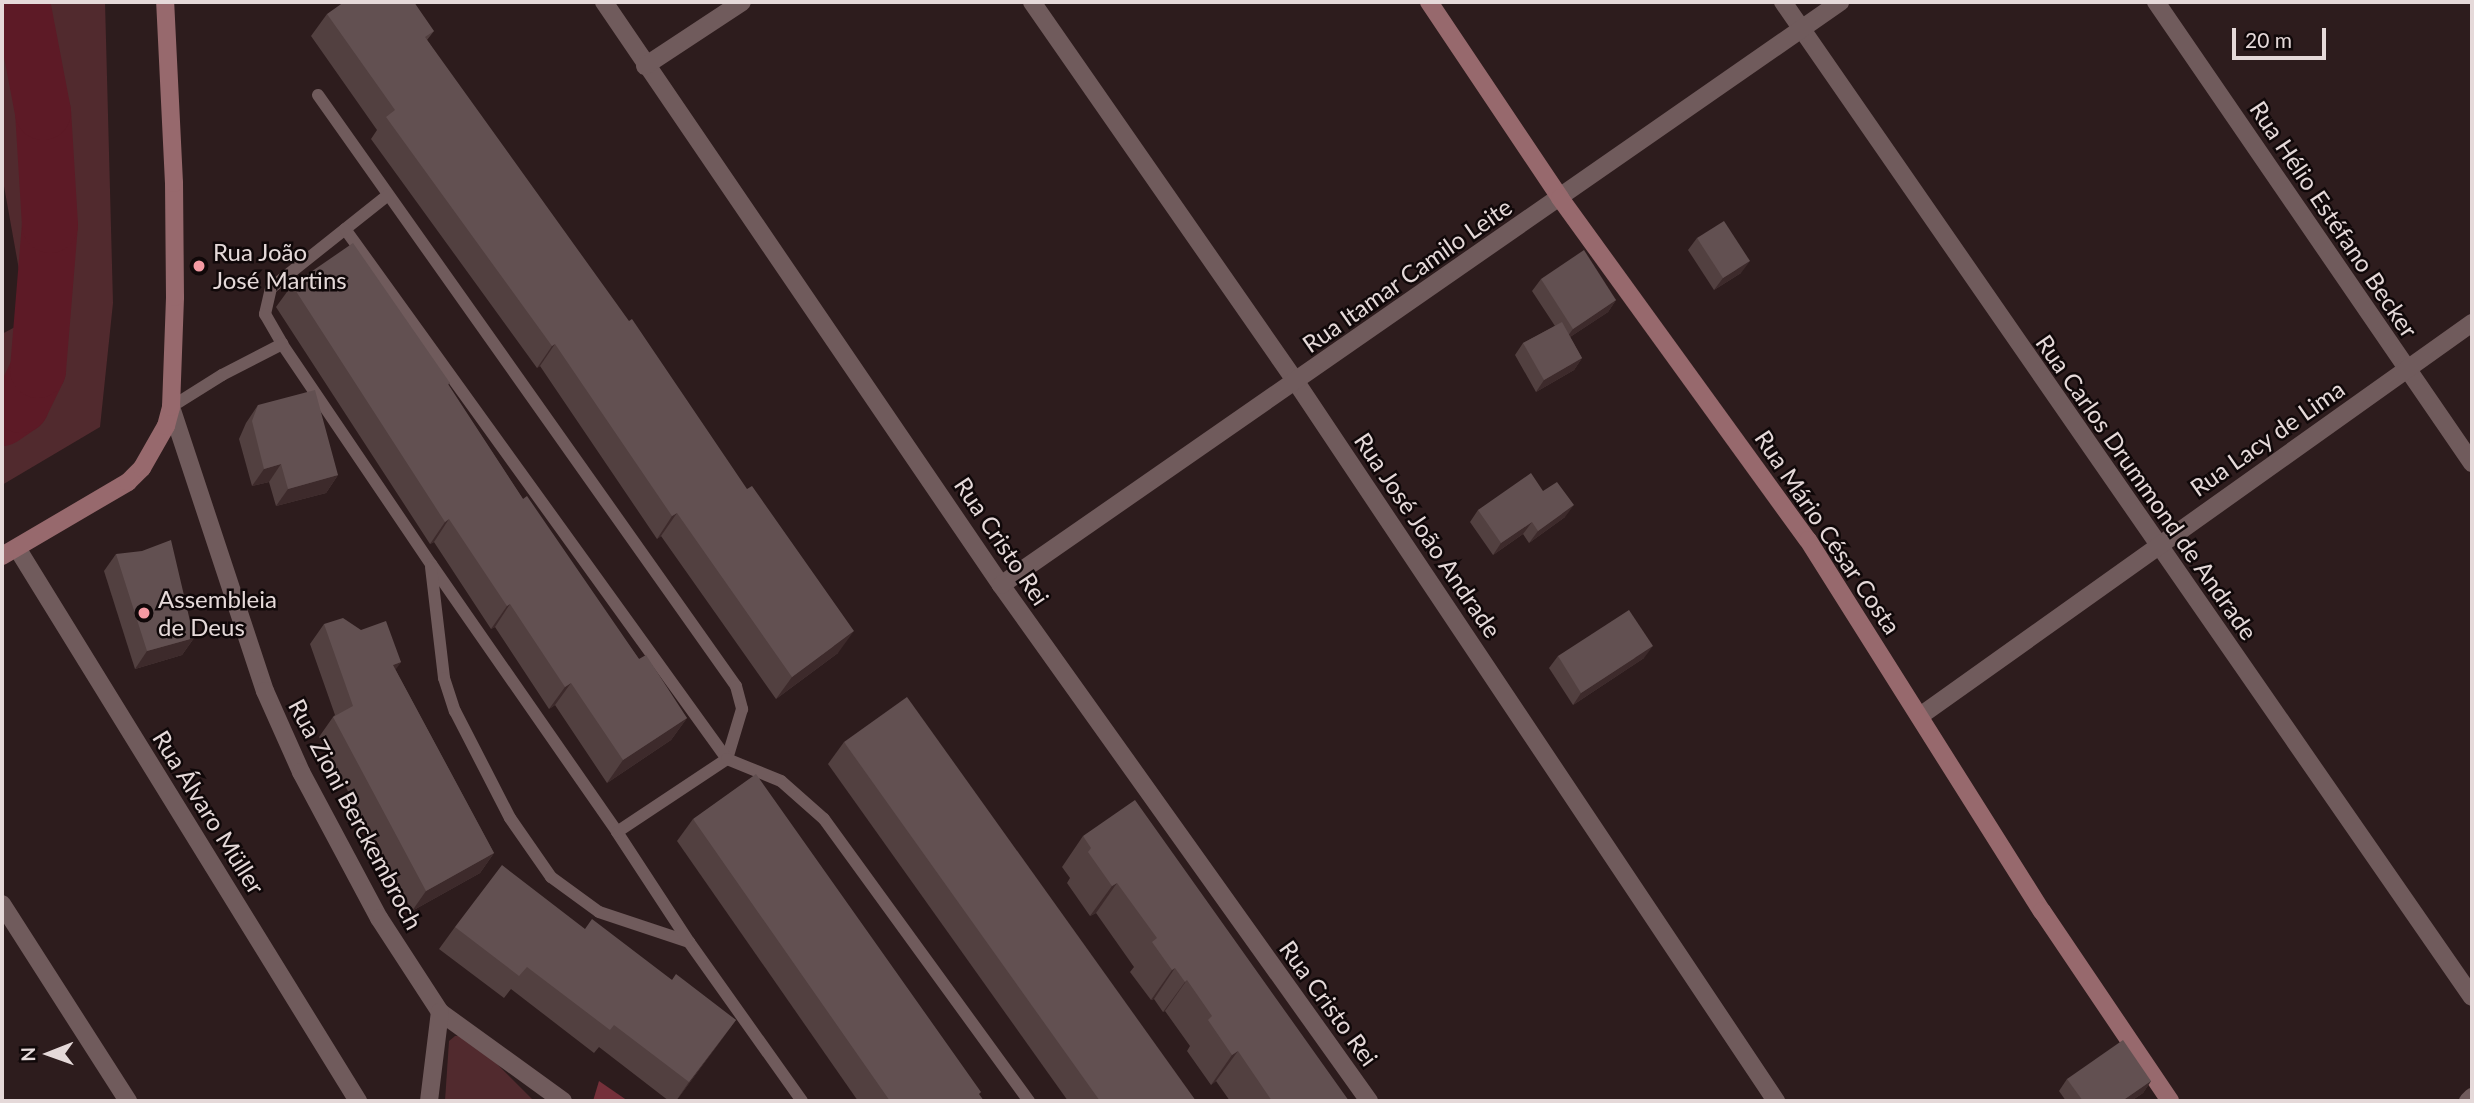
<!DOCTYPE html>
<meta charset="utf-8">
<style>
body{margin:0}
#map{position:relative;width:2474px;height:1103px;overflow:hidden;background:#2d1c1d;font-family:Lato,sans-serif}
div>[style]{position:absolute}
.green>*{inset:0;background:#512a2e}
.forest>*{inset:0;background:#75303a}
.river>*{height:56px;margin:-28px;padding:0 28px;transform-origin:28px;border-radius:28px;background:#5d1a26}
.lane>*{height:12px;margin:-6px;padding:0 6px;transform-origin:6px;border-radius:6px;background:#705b5c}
.street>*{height:18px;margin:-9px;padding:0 9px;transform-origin:9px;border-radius:9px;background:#705b5c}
.secondary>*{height:18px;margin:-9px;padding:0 9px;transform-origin:9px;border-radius:9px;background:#97696d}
.wall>*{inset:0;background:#524040}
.shaded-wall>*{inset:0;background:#3d2a2b}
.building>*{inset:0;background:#625051}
.dots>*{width:19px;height:19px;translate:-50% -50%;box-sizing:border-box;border:4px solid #100809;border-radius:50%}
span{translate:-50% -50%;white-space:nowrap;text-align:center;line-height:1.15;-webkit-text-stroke:5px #100809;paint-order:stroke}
.street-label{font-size:24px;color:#e5d9d9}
.poi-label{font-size:24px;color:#e5d9d9}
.left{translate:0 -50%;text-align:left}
.frame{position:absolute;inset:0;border:4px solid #e5d9d9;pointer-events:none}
.north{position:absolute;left:14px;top:1019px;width:70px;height:70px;-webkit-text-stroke:5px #100809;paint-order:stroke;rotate:269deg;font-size:19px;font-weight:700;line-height:28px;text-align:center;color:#e5d9d9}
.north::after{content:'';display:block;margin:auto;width:24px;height:32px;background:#e5d9d9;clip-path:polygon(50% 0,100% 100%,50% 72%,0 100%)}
.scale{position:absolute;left:2232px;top:28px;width:94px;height:32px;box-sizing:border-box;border:4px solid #e5d9d9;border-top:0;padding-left:9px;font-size:21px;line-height:24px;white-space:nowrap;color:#e5d9d9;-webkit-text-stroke:5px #100809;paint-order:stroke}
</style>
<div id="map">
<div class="green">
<i style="clip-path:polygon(2px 2px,105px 2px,113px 303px,100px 427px,2px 485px,2px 334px,28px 320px,2px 175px)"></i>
<i style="clip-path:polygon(468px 1035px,534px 1101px,445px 1101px,449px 1041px,455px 1036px)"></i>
</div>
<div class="forest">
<i style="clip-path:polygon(599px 1081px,628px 1101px,593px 1101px)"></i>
</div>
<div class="river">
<i style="left:2px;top:418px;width:23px;rotate:-34deg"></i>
<i style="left:21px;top:405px;width:39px;rotate:-64deg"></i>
<i style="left:38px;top:370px;width:145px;rotate:-85.3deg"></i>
<i style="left:50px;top:225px;width:113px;rotate:-93.5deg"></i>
<i style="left:43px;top:112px;width:112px;rotate:-100.8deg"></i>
</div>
<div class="lane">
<i style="left:318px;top:95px;width:724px;rotate:54.73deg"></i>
<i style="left:736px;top:686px;width:24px;rotate:75deg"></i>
<i style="left:742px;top:709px;width:52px;rotate:106.7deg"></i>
<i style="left:388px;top:195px;width:149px;rotate:141.5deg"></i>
<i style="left:271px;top:288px;width:27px;rotate:103deg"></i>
<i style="left:265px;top:314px;width:34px;rotate:60deg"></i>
<i style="left:282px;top:344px;width:266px;rotate:55.9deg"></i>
<i style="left:431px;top:564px;width:326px;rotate:55.2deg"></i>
<i style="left:345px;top:229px;width:653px;rotate:54.22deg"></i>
<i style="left:171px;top:407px;width:60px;rotate:-32.1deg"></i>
<i style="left:222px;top:375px;width:68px;rotate:-27.3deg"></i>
<i style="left:431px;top:567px;width:112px;rotate:83.3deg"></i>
<i style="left:444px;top:678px;width:35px;rotate:72deg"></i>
<i style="left:455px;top:711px;width:120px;rotate:62.8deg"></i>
<i style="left:510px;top:818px;width:72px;rotate:55.2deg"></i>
<i style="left:551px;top:877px;width:59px;rotate:36.1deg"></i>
<i style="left:599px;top:912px;width:95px;rotate:18.4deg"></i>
<i style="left:802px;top:1101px;width:195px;rotate:-125.4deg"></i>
<i style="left:689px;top:942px;width:131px;rotate:-123.2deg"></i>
<i style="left:617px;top:832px;width:132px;rotate:-33.6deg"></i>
<i style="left:727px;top:759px;width:58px;rotate:22.2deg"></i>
<i style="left:781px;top:781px;width:57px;rotate:41.5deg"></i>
<i style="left:824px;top:819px;width:349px;rotate:54deg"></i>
</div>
<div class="street">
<i style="left:604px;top:2px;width:705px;rotate:55.75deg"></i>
<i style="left:1001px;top:585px;width:634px;rotate:54.5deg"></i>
<i style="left:1032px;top:2px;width:463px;rotate:55.2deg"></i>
<i style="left:1296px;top:382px;width:865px;rotate:56.27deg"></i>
<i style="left:1783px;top:2px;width:1210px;rotate:55.3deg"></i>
<i style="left:2156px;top:2px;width:559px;rotate:55.57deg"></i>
<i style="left:645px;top:66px;width:116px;rotate:-33.4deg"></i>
<i style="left:171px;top:407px;width:299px;rotate:71.7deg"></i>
<i style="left:265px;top:691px;width:89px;rotate:66deg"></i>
<i style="left:301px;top:772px;width:166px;rotate:61.9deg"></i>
<i style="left:379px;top:918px;width:112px;rotate:57deg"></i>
<i style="left:440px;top:1012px;width:152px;rotate:35.9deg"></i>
<i style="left:17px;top:548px;width:650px;rotate:58.34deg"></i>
<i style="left:1001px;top:585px;width:1022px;rotate:-34.79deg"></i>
<i style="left:1920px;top:716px;width:678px;rotate:-35.45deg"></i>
<i style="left:2px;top:904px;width:234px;rotate:57.4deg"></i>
<i style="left:429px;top:1101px;width:90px;rotate:-83deg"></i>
<i style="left:2468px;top:1101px;width:6px;rotate:-45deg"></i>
</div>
<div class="secondary">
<i style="left:1429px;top:2px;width:236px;rotate:56.2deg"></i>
<i style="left:1560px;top:198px;width:422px;rotate:54.1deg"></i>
<i style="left:1808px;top:540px;width:439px;rotate:57.8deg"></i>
<i style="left:2042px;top:911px;width:229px;rotate:56deg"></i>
<i style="left:2px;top:556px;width:146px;rotate:-30.4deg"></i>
<i style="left:128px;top:482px;width:20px;rotate:-45deg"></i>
<i style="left:142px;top:468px;width:48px;rotate:-60.3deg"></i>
<i style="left:166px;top:426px;width:20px;rotate:-75deg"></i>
<i style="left:171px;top:407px;width:110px;rotate:-87.9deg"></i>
<i style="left:175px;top:297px;width:114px;rotate:-90.5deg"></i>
<i style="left:174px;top:183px;width:181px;rotate:-92.8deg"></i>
</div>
<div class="wall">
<i style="clip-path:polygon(327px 14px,434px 31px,427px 40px,838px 653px,776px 699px,661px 536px,657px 539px,540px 366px,537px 368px,371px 139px,377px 130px,311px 36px)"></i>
<i style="clip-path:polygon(1697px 238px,1741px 273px,1714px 290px,1688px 250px)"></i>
<i style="clip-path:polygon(1541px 279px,1616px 300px,1608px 312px,1570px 337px,1582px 358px,1574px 370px,1536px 392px,1515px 355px,1523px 343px,1555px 326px,1532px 291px)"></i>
<i style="clip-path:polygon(292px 285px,450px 383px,448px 385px,523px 499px,639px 659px,687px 718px,671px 740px,607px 783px,555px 705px,549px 709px,495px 627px,491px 629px,434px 542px,430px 544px,276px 307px)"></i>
<i style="clip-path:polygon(258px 405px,338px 475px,326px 493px,276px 506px,269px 482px,252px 486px,239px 439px,246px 423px)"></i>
<i style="clip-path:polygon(1543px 491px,1565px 517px,1529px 543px,1523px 534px,1493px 555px,1470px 522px,1478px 510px)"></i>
<i style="clip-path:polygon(116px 554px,194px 638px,182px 655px,135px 669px,104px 571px)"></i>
<i style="clip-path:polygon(324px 624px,401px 662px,395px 669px,494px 853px,480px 873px,412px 911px,319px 737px,333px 717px,335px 715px,310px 644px)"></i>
<i style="clip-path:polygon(1558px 656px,1644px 658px,1573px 705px,1549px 668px)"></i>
<i style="clip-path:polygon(844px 742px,1196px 1101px,1068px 1101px,828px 764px)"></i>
<i style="clip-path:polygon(693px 819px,979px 1095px,984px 1101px,858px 1101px,677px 841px)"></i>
<i style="clip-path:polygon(1083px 836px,1349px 1101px,1230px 1101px,1216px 1081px,1211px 1085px,1187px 1051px,1190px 1046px,1165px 1011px,1163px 1012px,1154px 999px,1151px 1000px,1130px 972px,1134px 967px,1096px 913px,1090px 916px,1067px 883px,1070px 878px,1062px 867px)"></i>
<i style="clip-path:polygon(455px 927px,585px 929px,672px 980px,736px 1020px,676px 1101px,669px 1101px,599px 1047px,594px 1053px,511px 989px,504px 998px,439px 949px)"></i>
<i style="clip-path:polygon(2067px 1079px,2151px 1081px,2143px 1093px,2131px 1101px,2066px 1101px,2059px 1091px)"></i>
</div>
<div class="shaded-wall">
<i style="clip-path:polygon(1750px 261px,1741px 273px,1714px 290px,1723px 278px)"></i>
<i style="clip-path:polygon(1616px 300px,1608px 312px,1564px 341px,1573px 329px)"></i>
<i style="clip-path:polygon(555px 344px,540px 366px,537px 368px,552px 346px)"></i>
<i style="clip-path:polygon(1582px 358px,1574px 370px,1536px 392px,1544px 380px)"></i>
<i style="clip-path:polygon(281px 464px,269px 482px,252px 486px,264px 469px)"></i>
<i style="clip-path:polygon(338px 475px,326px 493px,276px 506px,288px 489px)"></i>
<i style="clip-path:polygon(1574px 505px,1565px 517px,1529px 543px,1538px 531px)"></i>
<i style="clip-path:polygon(677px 513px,661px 536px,657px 539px,672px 516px)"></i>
<i style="clip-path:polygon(449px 519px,434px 542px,430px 544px,445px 522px)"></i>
<i style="clip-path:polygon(1532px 522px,1523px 534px,1493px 555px,1501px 543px)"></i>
<i style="clip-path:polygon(510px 604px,495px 627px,491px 629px,507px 606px)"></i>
<i style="clip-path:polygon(854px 631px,838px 653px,776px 699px,792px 677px)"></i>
<i style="clip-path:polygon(194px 638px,182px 655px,135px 669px,147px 651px)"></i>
<i style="clip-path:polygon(1653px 646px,1644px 658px,1573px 705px,1581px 693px)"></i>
<i style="clip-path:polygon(401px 662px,387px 682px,393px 665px)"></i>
<i style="clip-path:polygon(571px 683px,555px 705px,549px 709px,565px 687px)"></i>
<i style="clip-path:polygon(687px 718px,671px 740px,607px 783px,623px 760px)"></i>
<i style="clip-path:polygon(494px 853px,480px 873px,412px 911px,426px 891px)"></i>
<i style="clip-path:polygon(1117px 883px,1096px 913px,1090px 916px,1112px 886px)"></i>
<i style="clip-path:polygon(1175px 968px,1154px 999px,1151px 1000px,1172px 970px)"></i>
<i style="clip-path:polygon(1187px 980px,1165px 1011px,1163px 1012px,1185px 982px)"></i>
<i style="clip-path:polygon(736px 1020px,720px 1042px,676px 1101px,689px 1082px)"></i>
<i style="clip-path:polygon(1238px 1051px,1216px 1081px,1211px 1085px,1232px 1055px)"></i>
<i style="clip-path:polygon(2151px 1081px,2143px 1093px,2131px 1101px,2122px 1101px)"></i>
</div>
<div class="building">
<i style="clip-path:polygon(344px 2px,414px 2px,434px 31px,425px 37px,629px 321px,632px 319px,747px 489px,752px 486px,854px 631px,792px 677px,677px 513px,672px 516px,555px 344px,552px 346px,386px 117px,395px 110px,327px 14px)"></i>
<i style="clip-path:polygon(1724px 221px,1750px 261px,1723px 278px,1697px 238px)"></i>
<i style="clip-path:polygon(353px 243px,450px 383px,448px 384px,523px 499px,527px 496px,639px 659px,646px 655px,687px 718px,623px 760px,571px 683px,565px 687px,510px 604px,507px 606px,449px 519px,445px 522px,292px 285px)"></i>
<i style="clip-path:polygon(1584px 250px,1616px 300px,1573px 329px,1541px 279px)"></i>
<i style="clip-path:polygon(1562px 322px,1582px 358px,1544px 380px,1523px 343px)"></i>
<i style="clip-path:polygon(315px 390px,338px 475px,288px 489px,281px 464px,264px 469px,252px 421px,258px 405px)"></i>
<i style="clip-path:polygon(1531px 473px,1543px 491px,1557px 482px,1574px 505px,1538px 531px,1532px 522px,1501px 543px,1478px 510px)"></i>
<i style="clip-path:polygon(171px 540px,194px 638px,147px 651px,116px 554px,142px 551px)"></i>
<i style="clip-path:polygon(1629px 610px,1653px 646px,1581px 693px,1558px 656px)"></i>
<i style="clip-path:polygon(343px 618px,361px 630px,386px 621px,401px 662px,393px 665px,494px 853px,426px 891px,333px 717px,353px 706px,324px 624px)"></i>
<i style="clip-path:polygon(907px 697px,1196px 1101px,1100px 1101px,844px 742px)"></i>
<i style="clip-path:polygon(756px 774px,981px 1092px,979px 1094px,984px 1101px,890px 1101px,693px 819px)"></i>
<i style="clip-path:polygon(1135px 800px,1349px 1101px,1272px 1101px,1238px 1051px,1232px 1055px,1208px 1020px,1212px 1016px,1187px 980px,1185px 982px,1175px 968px,1172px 970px,1152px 942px,1157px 938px,1117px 883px,1112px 886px,1088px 852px,1091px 848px,1083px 836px)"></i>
<i style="clip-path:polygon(502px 865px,585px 929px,592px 919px,672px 980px,676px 974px,736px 1020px,689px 1082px,614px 1025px,610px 1030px,527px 967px,519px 976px,455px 927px)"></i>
<i style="clip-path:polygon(2123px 1040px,2151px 1081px,2122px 1101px,2083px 1101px,2067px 1079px)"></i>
</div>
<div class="dots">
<i style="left:199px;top:266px;background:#f49aa3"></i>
<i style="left:144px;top:613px;background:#f49aa3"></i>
</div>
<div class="street-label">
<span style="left:2334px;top:219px;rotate:56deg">Rua Hélio Estéfano Becker</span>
<span style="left:1407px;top:275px;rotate:-35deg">Rua Itamar Camilo Leite</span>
<span style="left:2267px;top:438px;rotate:-35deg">Rua Lacy de Lima</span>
<span style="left:2147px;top:487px;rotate:55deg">Rua Carlos Drummond de Andrade</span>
<span style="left:1828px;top:532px;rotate:56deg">Rua Mário César Costa</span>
<span style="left:1428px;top:535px;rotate:56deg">Rua José João Andrade</span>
<span style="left:1002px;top:541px;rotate:56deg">Rua Cristo Rei</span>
<span style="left:209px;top:812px;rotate:58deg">Rua Álvaro Müller</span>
<span style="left:356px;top:814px;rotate:62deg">Rua Zioni Berckembroch</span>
<span style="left:1329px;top:1003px;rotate:54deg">Rua Cristo Rei</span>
</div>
<div class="poi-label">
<span class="left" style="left:213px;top:266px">Rua João<br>José Martins</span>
<span class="left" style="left:158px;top:613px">Assembleia<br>de Deus</span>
</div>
<div class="frame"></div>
<div class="north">N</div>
<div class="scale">20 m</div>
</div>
